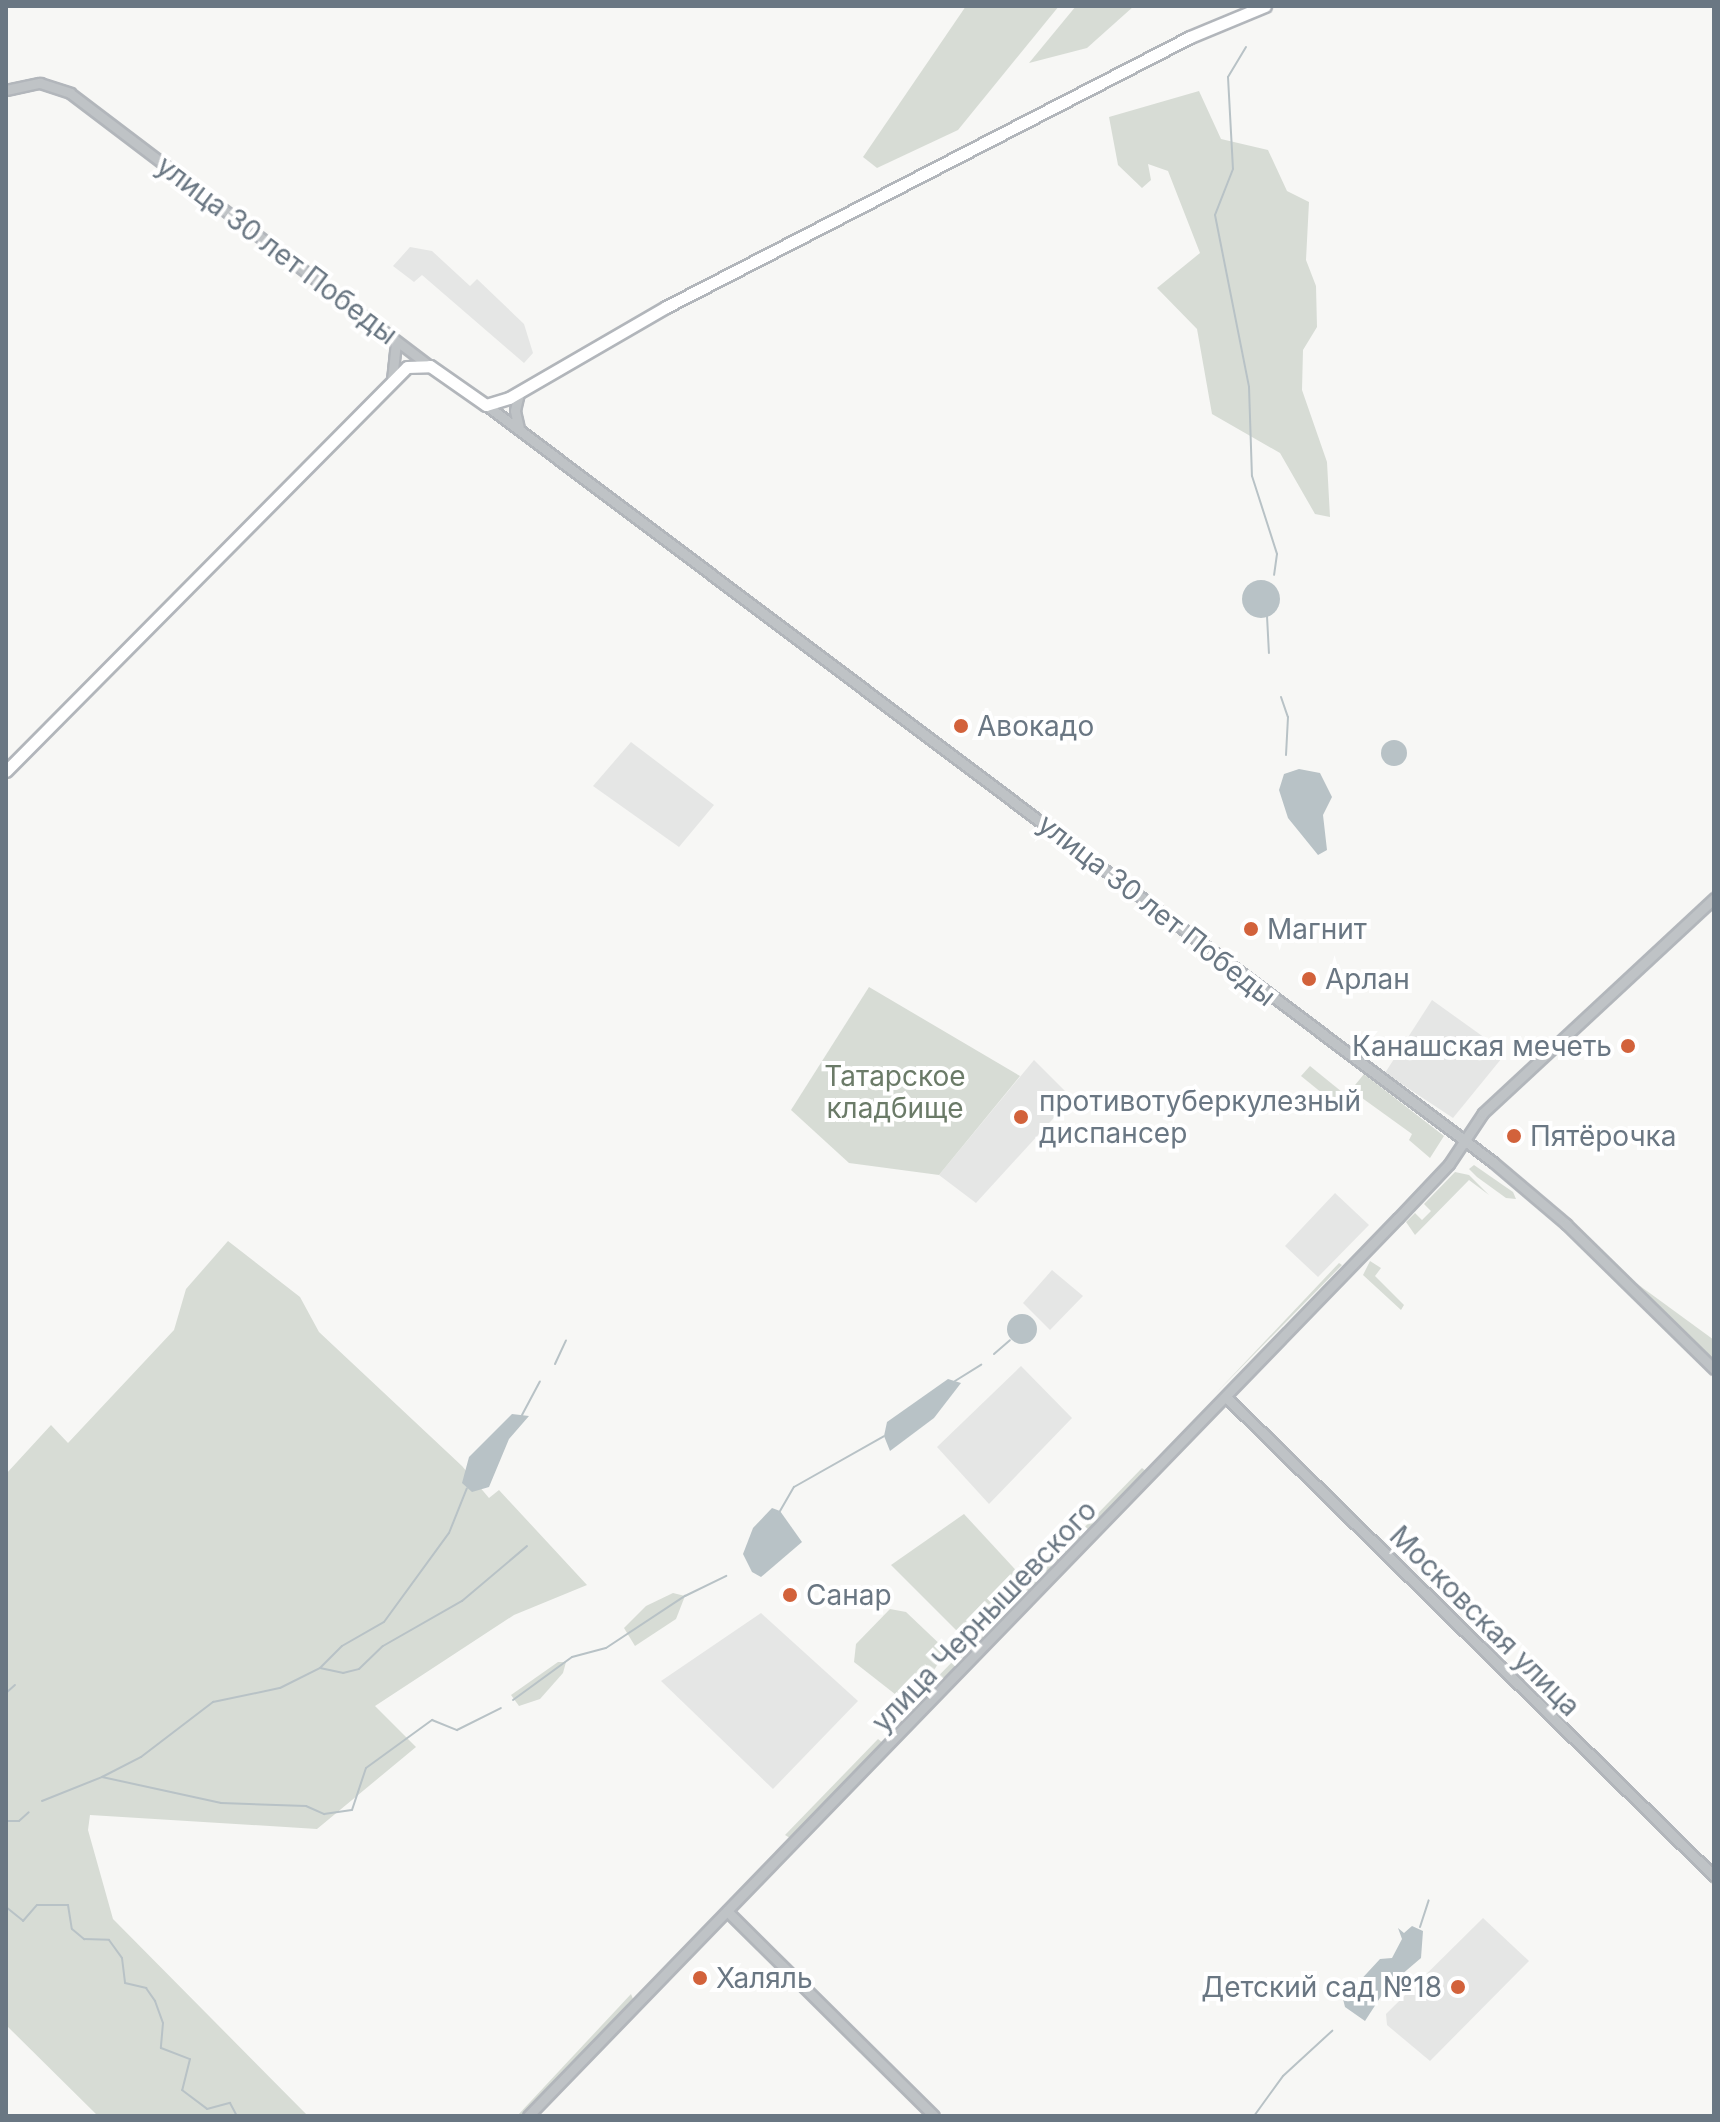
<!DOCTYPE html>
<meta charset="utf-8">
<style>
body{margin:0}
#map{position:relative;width:1720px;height:2122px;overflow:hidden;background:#f7f7f5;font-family:Inter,sans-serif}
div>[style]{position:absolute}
.built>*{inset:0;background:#e5e6e5}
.green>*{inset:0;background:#d7dcd5}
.water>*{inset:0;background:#b8c2c6}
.round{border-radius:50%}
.stream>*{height:2px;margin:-1px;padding:0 1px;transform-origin:1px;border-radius:1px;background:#b8c2c6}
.roads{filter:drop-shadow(2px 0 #b2b6bb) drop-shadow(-2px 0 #b2b6bb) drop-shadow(0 2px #b2b6bb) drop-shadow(0 -2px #b2b6bb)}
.tertiary>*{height:9px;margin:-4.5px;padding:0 4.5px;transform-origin:4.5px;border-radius:4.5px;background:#bfc3c6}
.secondary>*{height:11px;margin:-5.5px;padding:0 5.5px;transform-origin:5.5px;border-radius:5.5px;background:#fff}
.dots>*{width:22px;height:22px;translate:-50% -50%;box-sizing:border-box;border:4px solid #fff;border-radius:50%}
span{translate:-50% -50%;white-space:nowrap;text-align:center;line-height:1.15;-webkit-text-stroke:8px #fff;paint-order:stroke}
.street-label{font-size:28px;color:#6a7783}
.poi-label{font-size:28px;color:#6a7783}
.left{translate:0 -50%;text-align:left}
.right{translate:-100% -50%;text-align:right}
.park-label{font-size:28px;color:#6b7b68}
.frame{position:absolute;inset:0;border:8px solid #6a7783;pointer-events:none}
</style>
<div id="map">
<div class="built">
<i style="clip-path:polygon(410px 247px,432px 251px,470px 286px,477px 279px,524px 324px,533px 353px,524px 363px,422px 275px,414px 282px,393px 266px)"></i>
<i style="clip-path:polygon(631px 742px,714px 805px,679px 847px,593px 786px)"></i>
<i style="clip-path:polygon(1432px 1000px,1506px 1053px,1453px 1118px,1385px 1073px)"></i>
<i style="clip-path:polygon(1034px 1060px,1072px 1098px,976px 1203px,939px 1175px)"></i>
<i style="clip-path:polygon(1335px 1193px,1369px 1225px,1318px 1277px,1285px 1246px)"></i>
<i style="clip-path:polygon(1052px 1270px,1083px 1296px,1050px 1330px,1023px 1303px)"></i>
<i style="clip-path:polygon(1021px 1366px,1072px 1418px,989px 1504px,937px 1447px)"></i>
<i style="clip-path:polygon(761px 1613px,858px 1701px,773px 1789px,661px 1681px)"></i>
<i style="clip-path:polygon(1483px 1918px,1529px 1961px,1430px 2061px,1387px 2025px,1386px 2014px)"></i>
</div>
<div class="green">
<i style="clip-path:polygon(966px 6px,1059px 6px,958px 130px,877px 168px,863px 157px)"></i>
<i style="clip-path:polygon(1076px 6px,1134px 6px,1087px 48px,1029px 63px)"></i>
<i style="clip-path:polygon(1199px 91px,1221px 139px,1268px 150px,1287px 191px,1309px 202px,1306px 260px,1316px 286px,1317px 327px,1303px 350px,1302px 390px,1327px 462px,1330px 517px,1315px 514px,1280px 453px,1212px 414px,1197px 329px,1157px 288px,1200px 253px,1168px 171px,1148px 164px,1151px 180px,1142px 188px,1118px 165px,1109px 117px)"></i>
<i style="clip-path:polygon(869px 987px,1020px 1076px,939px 1175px,849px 1163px,791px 1110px)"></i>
<i style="clip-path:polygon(1310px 1066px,1342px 1092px,1333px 1102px,1301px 1076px)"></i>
<i style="clip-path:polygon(1364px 1074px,1444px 1136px,1430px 1158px,1409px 1140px,1412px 1134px,1351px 1090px)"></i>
<i style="clip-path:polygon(1474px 1165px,1513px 1192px,1516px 1199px,1506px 1198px,1477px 1177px,1469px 1169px)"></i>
<i style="clip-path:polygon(1455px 1172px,1469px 1175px,1489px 1195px,1469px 1180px,1415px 1235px,1406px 1222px,1415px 1213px,1422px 1220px,1431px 1211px,1424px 1204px)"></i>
<i style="clip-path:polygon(228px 1241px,300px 1297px,319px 1332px,462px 1466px,489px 1498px,499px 1490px,587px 1585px,514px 1615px,375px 1706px,416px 1747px,317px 1829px,90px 1815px,88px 1830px,113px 1919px,308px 2116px,98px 2116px,6px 2025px,6px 1474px,51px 1425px,68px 1443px,174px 1330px,186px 1289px)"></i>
<i style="clip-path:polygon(1370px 1261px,1381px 1268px,1375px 1276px,1404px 1305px,1401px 1310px,1363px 1275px)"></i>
<i style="clip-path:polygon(1339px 1263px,1342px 1265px,1216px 1393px)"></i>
<i style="clip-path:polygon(1636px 1283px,1714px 1340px,1714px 1363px,1701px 1351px)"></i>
<i style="clip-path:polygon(1142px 1468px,1147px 1472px,1043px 1576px,1040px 1573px)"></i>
<i style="clip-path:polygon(964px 1514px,1024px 1579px,965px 1639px,891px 1565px)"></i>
<i style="clip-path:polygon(1034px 1580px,1036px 1583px,972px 1650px,968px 1646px)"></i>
<i style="clip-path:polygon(673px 1593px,685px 1596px,676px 1619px,635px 1646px,624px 1628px,646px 1606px)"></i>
<i style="clip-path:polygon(890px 1609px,906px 1612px,946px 1650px,933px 1672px,900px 1698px,854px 1662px,856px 1644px)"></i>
<i style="clip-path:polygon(960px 1654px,963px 1659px,940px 1684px,910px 1714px,903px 1712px)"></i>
<i style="clip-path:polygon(558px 1662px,566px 1662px,563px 1673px,540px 1699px,519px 1706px,511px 1695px)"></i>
<i style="clip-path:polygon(878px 1739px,883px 1743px,790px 1838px,785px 1835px)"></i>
<i style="clip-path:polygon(631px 1994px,633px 1999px,523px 2116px,517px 2116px)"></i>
</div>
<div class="water">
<i class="round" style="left:1242px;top:580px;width:38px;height:38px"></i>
<i class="round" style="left:1381px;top:740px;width:26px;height:26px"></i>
<i style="clip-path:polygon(1299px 769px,1320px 773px,1332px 797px,1323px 815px,1327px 850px,1318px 855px,1288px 818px,1279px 790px,1284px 774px)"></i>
<i class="round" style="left:1007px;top:1314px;width:30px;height:30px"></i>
<i style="clip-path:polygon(948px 1379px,961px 1383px,934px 1418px,890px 1451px,884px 1436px,887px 1422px)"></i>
<i style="clip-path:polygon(512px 1414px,529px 1416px,509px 1439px,489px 1487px,472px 1492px,462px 1483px,469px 1457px)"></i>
<i style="clip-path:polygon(772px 1508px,780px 1511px,802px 1542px,761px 1577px,752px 1572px,743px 1554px,753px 1528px)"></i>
<i style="clip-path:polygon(1412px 1926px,1423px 1931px,1421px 1958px,1387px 1987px,1365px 2021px,1345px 2007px,1343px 1999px,1380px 1959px,1392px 1958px,1402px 1939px,1398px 1928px,1404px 1933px)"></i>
</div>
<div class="stream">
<i style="left:1246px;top:47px;width:35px;rotate:121deg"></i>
<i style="left:1228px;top:77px;width:92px;rotate:86.9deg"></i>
<i style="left:1233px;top:169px;width:49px;rotate:111.4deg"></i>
<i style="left:1215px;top:215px;width:175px;rotate:78.8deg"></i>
<i style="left:1249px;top:387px;width:89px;rotate:88.1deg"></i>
<i style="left:1252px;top:476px;width:82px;rotate:72.2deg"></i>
<i style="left:1277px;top:554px;width:21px;rotate:98deg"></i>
<i style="left:1267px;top:616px;width:37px;rotate:87deg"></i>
<i style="left:1281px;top:697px;width:21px;rotate:71deg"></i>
<i style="left:1288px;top:717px;width:38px;rotate:93deg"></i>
<i style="left:994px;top:1354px;width:21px;rotate:-41deg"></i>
<i style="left:555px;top:1364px;width:26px;rotate:-65deg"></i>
<i style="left:955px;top:1381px;width:31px;rotate:-32deg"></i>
<i style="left:522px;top:1415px;width:38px;rotate:-62deg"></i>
<i style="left:780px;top:1511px;width:28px;rotate:-60deg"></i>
<i style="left:794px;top:1487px;width:103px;rotate:-29.5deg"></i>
<i style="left:320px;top:1668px;width:24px;rotate:12deg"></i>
<i style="left:343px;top:1673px;width:16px;rotate:-14deg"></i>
<i style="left:359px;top:1669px;width:33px;rotate:-44deg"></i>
<i style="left:383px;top:1646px;width:91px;rotate:-29.7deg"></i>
<i style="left:462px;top:1601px;width:85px;rotate:-40.2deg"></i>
<i style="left:6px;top:1693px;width:12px;rotate:-42deg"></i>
<i style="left:513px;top:1700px;width:73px;rotate:-36.1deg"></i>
<i style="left:572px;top:1657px;width:35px;rotate:-15deg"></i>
<i style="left:606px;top:1648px;width:95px;rotate:-33.4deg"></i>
<i style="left:685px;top:1596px;width:46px;rotate:-26deg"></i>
<i style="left:102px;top:1777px;width:44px;rotate:-27.1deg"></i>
<i style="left:141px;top:1757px;width:91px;rotate:-37.4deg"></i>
<i style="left:213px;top:1702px;width:68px;rotate:-11.8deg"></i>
<i style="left:280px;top:1688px;width:45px;rotate:-26.6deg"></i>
<i style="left:320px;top:1668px;width:31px;rotate:-45deg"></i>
<i style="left:342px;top:1646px;width:48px;rotate:-29.7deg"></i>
<i style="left:384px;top:1622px;width:110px;rotate:-53.9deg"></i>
<i style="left:449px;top:1533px;width:48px;rotate:-68.2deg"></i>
<i style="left:42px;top:1801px;width:65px;rotate:-21.8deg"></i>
<i style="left:102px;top:1777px;width:122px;rotate:12.3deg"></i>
<i style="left:221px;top:1803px;width:85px;rotate:2deg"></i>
<i style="left:306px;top:1806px;width:20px;rotate:24deg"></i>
<i style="left:324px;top:1814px;width:28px;rotate:-8deg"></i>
<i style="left:352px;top:1810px;width:44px;rotate:-71.6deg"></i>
<i style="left:366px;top:1768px;width:82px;rotate:-36deg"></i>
<i style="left:432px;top:1720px;width:27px;rotate:22deg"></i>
<i style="left:457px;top:1730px;width:49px;rotate:-26.6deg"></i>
<i style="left:6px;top:1821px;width:13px"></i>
<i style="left:19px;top:1821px;width:13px;rotate:-42deg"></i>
<i style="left:6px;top:1907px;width:22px;rotate:39deg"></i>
<i style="left:23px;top:1921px;width:21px;rotate:-49deg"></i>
<i style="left:37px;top:1905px;width:31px"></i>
<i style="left:68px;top:1905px;width:24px;rotate:81deg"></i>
<i style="left:72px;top:1929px;width:16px;rotate:40deg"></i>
<i style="left:84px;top:1939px;width:25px;rotate:2deg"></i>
<i style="left:109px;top:1940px;width:22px;rotate:54deg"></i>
<i style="left:122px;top:1958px;width:25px;rotate:83deg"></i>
<i style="left:125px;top:1983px;width:22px;rotate:13deg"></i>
<i style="left:146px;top:1988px;width:16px;rotate:55deg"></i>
<i style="left:155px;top:2001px;width:23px;rotate:70deg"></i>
<i style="left:163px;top:2023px;width:25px;rotate:95deg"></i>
<i style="left:161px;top:2048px;width:31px;rotate:21deg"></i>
<i style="left:190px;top:2059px;width:32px;rotate:104deg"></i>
<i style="left:182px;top:2090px;width:31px;rotate:37deg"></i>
<i style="left:207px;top:2109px;width:24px;rotate:-15deg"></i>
<i style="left:230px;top:2103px;width:15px;rotate:62deg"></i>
<i style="left:1420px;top:1927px;width:28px;rotate:-72deg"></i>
<i style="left:1254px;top:2116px;width:49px;rotate:-54.1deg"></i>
<i style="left:1283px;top:2076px;width:67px;rotate:-42.6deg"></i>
</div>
<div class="roads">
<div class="tertiary">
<i style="left:6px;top:90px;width:35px;rotate:-12deg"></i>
<i style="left:40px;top:83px;width:32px;rotate:18deg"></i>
<i style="left:70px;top:93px;width:452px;rotate:37.2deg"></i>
<i style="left:392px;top:380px;width:39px;rotate:-84deg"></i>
<i style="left:519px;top:393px;width:18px;rotate:103deg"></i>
<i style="left:515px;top:411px;width:17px;rotate:77deg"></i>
<i style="left:486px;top:405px;width:1260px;rotate:36.93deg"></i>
<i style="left:1493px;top:1162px;width:96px;rotate:40.3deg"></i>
<i style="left:1566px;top:1224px;width:207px;rotate:44.4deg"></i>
<i style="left:1226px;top:1397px;width:684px;rotate:44.47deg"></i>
<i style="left:727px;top:1911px;width:291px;rotate:44.7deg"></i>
<i style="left:528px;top:2116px;width:1250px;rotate:-45.91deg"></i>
<i style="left:1398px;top:1218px;width:74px;rotate:-46.6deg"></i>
<i style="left:1449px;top:1164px;width:61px;rotate:-56.3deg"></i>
<i style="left:1483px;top:1113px;width:316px;rotate:-42.9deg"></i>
</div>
<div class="secondary">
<i style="left:6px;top:771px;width:569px;rotate:-45.21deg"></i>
<i style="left:407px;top:367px;width:23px;rotate:-2deg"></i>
<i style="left:430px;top:366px;width:68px;rotate:34.9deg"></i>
<i style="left:486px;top:405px;width:24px;rotate:-17deg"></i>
<i style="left:509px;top:398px;width:181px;rotate:-30.1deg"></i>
<i style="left:666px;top:307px;width:589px;rotate:-27.26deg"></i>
<i style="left:1190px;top:37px;width:81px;rotate:-22.5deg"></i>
</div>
</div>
<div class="dots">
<i style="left:961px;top:726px;background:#d2623b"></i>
<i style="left:1251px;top:929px;background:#d2623b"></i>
<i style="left:1309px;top:979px;background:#d2623b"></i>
<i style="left:1628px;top:1046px;background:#d2623b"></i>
<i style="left:1021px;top:1117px;background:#d2623b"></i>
<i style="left:1514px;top:1136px;background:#d2623b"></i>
<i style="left:790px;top:1595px;background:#d2623b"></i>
<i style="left:700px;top:1978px;background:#d2623b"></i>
<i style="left:1458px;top:1987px;background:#d2623b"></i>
</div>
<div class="street-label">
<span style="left:277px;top:250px;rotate:37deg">улица 30 лет Победы</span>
<span style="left:1157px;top:910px;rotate:38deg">улица 30 лет Победы</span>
<span style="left:984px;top:1616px;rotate:-46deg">улица Чернышевского</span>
<span style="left:1485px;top:1621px;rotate:45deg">Московская улица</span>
</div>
<div class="poi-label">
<span class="left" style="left:977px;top:726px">Авокадо</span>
<span class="left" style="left:1267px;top:929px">Магнит</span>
<span class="left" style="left:1325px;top:979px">Арлан</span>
<span class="right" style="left:1612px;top:1046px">Канашская мечеть</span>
<span class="left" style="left:1039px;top:1117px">противотуберкулезный<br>диспансер</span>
<span class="left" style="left:1530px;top:1136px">Пятёрочка</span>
<span class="left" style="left:806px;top:1595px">Санар</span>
<span class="left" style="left:716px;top:1978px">Халяль</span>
<span class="right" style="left:1442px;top:1987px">Детский сад №18</span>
</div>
<div class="park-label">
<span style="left:895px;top:1092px">Татарское<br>кладбище</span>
</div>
<div class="frame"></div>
</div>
